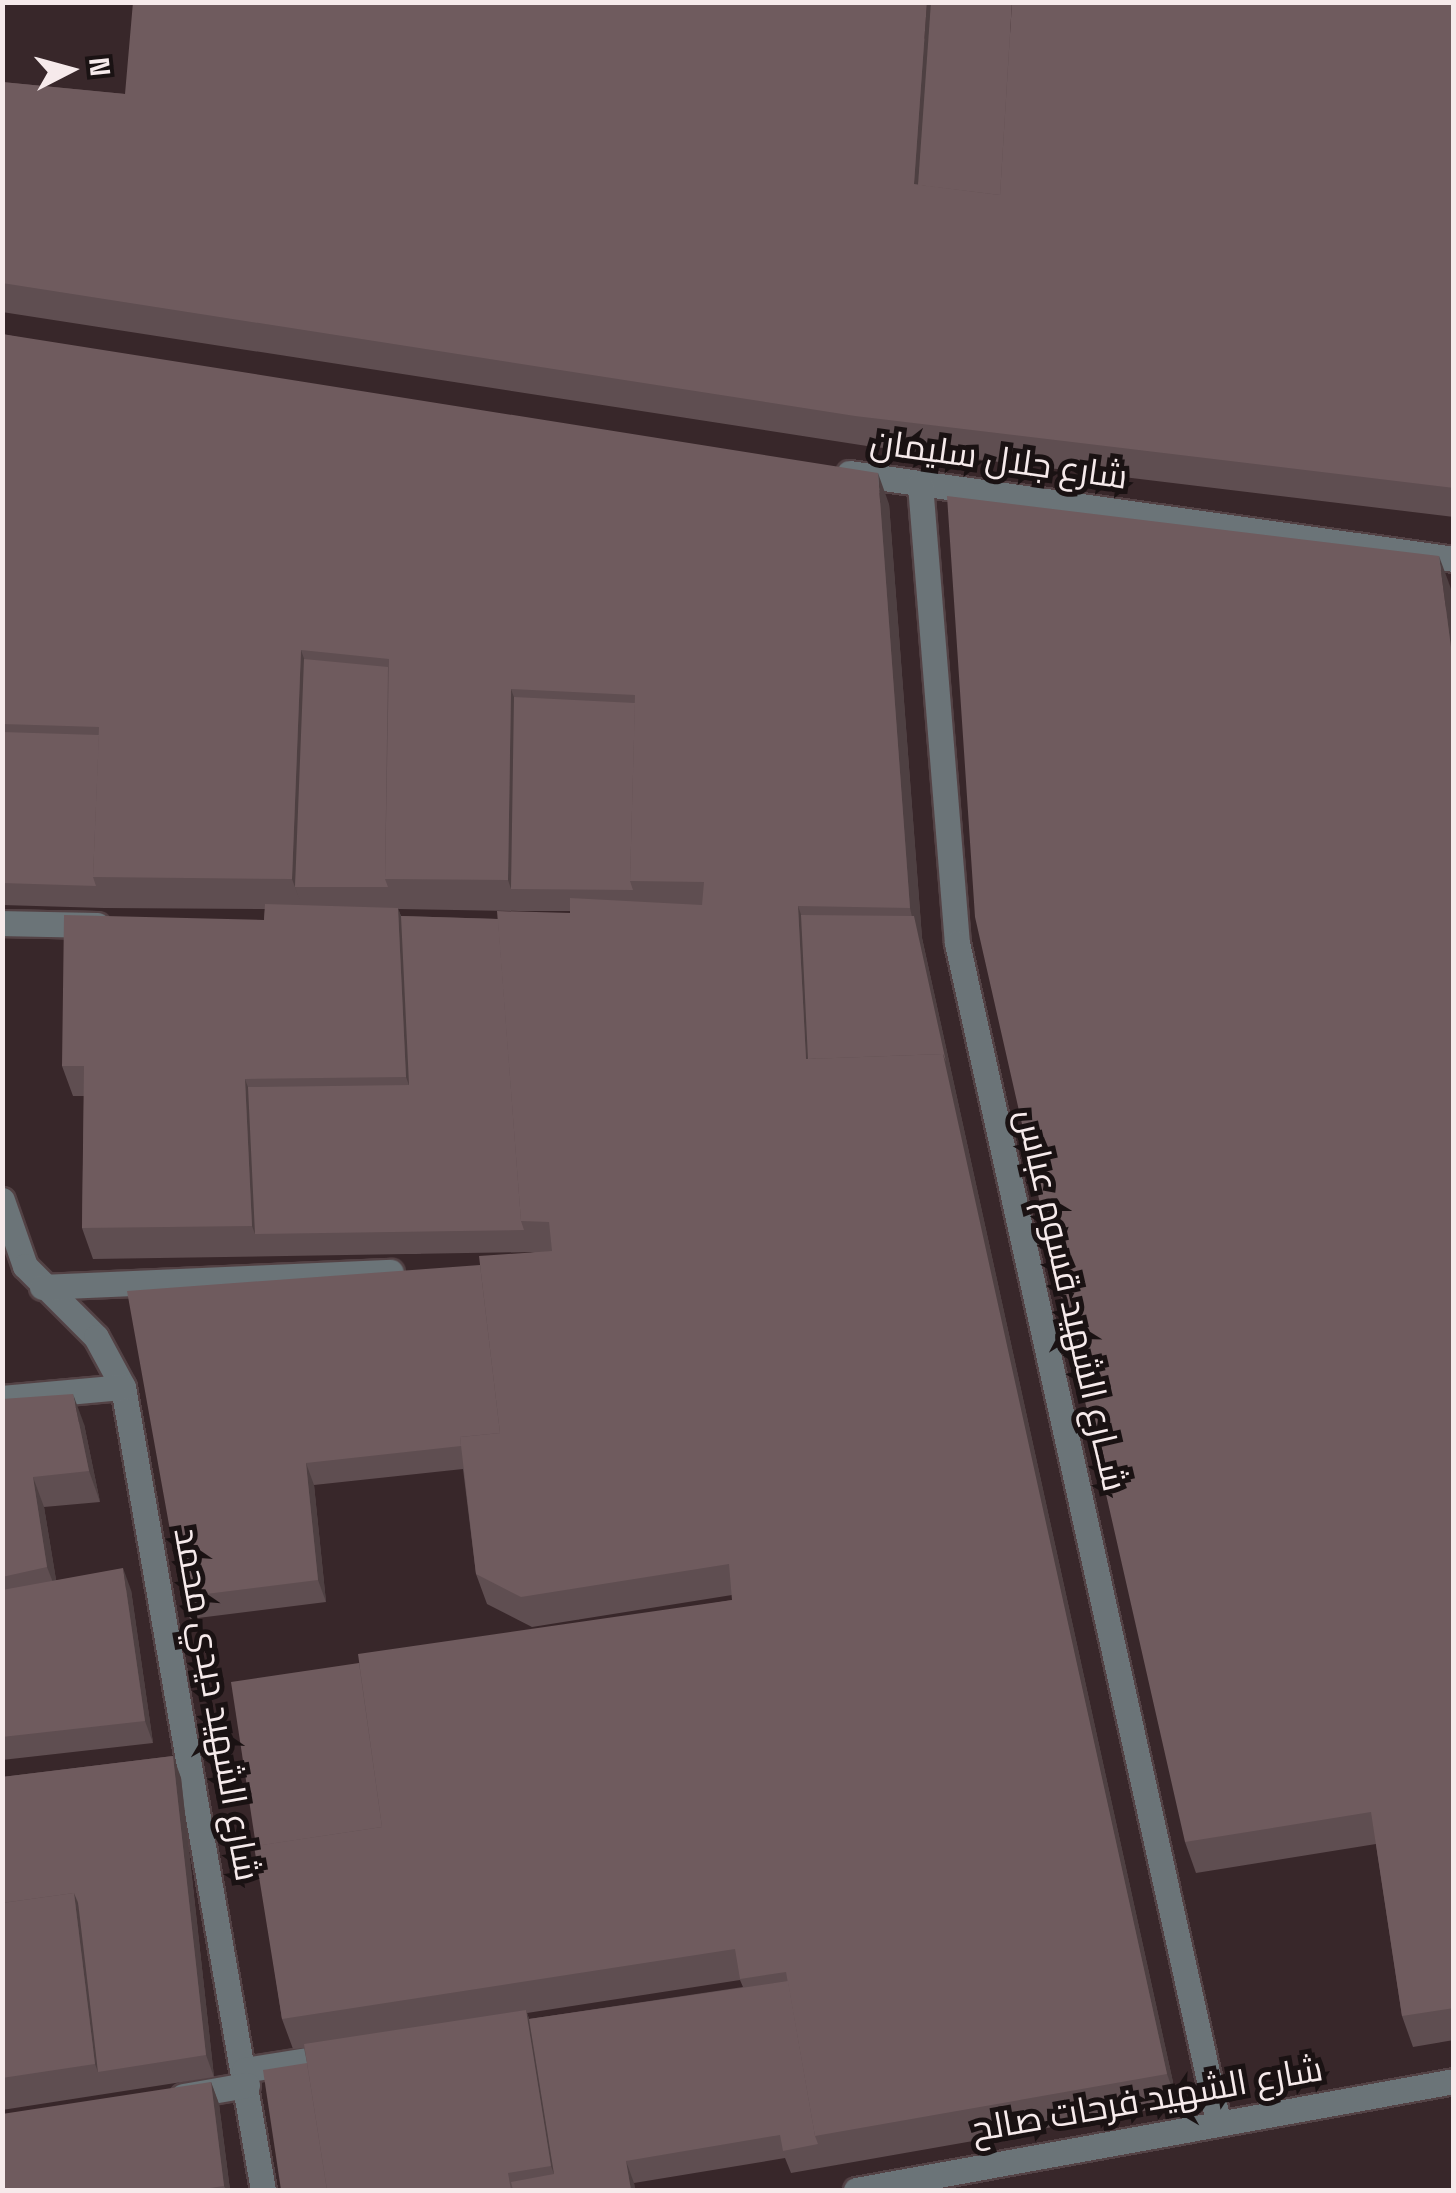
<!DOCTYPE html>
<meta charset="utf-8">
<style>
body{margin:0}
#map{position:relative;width:1456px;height:2193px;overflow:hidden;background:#38272a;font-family:"Space Grotesk",Cairo,sans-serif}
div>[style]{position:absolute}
.roads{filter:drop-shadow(2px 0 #534245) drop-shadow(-2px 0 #534245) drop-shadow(0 2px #534245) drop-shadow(0 -2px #534245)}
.minor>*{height:25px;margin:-12.5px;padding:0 12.5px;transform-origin:12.5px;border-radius:12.5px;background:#6b7478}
.wall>*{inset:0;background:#5f4e51}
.shaded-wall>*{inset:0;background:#4e4042}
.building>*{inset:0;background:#6f5b5e}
span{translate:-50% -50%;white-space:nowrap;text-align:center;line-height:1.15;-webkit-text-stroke:10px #1a1213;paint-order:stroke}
.street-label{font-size:35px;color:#f6eaeb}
.frame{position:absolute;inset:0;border:5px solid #f6eaeb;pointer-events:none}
.north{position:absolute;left:20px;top:20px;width:100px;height:100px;-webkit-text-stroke:8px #1a1213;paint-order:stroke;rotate:84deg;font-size:28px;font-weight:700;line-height:40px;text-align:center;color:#f6eaeb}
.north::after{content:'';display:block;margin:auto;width:35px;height:45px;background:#f6eaeb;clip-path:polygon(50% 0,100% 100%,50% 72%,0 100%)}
</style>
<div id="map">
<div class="roads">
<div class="minor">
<i style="left:849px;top:473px;width:611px;rotate:8.09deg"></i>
<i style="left:920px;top:484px;width:460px;rotate:85.4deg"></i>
<i style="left:957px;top:943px;width:1207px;rotate:77.51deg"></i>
<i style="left:2px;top:923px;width:95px;rotate:1.2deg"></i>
<i style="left:2px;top:1200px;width:70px;rotate:70.8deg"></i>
<i style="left:25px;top:1266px;width:100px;rotate:45deg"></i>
<i style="left:96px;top:1337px;width:57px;rotate:61.6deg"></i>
<i style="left:123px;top:1387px;width:815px;rotate:80.11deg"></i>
<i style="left:42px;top:1287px;width:349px;rotate:-2.5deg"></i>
<i style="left:2px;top:1398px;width:121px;rotate:-5.2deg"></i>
<i style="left:244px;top:2070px;width:95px;rotate:-9.1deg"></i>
<i style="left:183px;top:2096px;width:65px;rotate:-9.8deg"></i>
<i style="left:856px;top:2190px;width:608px;rotate:-10.33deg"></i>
</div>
</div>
<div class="wall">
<i style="clip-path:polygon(1454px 2px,1454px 517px,867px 446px,2px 312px,2px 82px,125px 94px)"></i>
<i style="clip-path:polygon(evenodd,2px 334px,889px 504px,922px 938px,1178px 2105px,791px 2173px,785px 2158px,634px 2183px,635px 2190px,281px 2190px,307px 2063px,304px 2048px,293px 2049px,282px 2019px,256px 1846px,359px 1663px,732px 1600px,732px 1595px,532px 1627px,487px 1604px,476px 1574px,463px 1469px,314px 1485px,326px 1602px,190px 1619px,182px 1597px,480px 1265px,535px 1252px,93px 1259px,82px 1228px,84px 1096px,73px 1096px,62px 1066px,264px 920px,265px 909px,104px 908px,2px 905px,2px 334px,398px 909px,519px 911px,570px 911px,570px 913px,498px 919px,401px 916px,398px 909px,2px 334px,740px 1980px,743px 1987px,529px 2019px,527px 2013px,740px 1980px)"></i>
<i style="clip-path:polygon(1450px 586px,1454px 612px,1454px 2040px,1413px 2047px,1402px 2016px,1376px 1844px,1196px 1873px,1185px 1842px)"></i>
<i style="clip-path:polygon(2px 1399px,84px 1424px,100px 1502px,44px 1507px,56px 1580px,131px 1590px,153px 1743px,2px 1760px)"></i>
<i style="clip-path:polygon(173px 1756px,181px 1778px,214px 2077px,2px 2110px,2px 1777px)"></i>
<i style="clip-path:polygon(211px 2082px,219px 2104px,230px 2190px,2px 2190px)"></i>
</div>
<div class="shaded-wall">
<i style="clip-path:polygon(927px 2px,940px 2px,927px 194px,914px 184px)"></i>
<i style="clip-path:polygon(878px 473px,889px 504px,922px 938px,1178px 2105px,1167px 2074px,910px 908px)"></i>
<i style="clip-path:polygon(1439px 556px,1450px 586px,1454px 612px,1454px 670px)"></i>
<i style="clip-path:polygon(301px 650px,312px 681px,295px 887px,303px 909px,292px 879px)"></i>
<i style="clip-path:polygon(511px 689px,522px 719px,511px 889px,508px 880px)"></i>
<i style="clip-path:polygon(798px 906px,809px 937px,816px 1067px,806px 1059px)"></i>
<i style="clip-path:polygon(398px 908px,409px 938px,417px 1107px,406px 1077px)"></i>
<i style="clip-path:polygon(245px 1079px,256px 1109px,255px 1234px,252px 1226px)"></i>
<i style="clip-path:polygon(73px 1394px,84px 1424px,100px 1502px,89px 1471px)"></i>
<i style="clip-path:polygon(306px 1463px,314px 1485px,326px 1602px,318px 1580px)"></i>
<i style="clip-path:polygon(33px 1477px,44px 1507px,59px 1598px,47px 1567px)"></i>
<i style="clip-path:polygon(123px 1568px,131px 1590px,153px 1743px,145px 1721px)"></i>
<i style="clip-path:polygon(173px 1756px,181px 1778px,214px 2077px,206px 2055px)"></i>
<i style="clip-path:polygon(74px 1893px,86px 1924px,98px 2072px,95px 2064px)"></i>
<i style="clip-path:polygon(526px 2010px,537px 2041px,560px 2190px,551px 2166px)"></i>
<i style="clip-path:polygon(211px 2082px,219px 2104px,230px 2190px,226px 2190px,224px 2186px)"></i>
<i style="clip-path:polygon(626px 2161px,634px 2183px,635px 2190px,631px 2190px)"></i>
</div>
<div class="building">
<i style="clip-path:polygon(133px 2px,927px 2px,914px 184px,1000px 195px,1012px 2px,1454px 2px,1454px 488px,855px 416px,2px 283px,2px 82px,125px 94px)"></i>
<i style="clip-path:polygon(931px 2px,1012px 2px,1000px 195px,918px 185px)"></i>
<i style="clip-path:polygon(2px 334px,878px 473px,910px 908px,798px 906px,806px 1059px,943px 1054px,1167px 2074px,815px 2136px,786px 1972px,740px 1979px,735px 1949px,282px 2019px,254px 1846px,382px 1827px,358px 1654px,732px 1600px,729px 1564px,521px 1597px,476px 1574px,460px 1437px,500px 1433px,479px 1256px,552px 1251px,549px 1222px,521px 1221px,497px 911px,570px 913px,570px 898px,702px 905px,704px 882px,630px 881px,635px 695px,511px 689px,508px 880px,385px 879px,389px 659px,301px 650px,292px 879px,93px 877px,99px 727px,2px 724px)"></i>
<i style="clip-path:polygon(947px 496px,1439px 556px,1454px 670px,1454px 2008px,1402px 2016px,1371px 1812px,1185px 1842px,975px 917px)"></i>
<i style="clip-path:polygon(304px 659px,388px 667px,385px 879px,388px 887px,295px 887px)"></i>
<i style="clip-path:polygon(514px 697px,635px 703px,630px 881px,633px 890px,511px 889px)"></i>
<i style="clip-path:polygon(2px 732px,99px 735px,93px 877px,96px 886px,2px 883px)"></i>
<i style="clip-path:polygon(265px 904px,398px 908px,406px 1077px,245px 1079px,252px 1226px,82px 1228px,84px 1066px,62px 1066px,64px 915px,264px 920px)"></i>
<i style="clip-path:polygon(801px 915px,914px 916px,946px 1062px,943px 1054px,808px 1059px)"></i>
<i style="clip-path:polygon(401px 916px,498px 919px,521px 1221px,524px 1230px,255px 1234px,248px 1087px,409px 1085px)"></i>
<i style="clip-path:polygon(480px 1265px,500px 1433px,460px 1437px,461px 1446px,306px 1463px,318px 1580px,182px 1597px,127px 1291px)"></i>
<i style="clip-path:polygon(73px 1394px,89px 1471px,33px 1477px,47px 1567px,2px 1577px,2px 1399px)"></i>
<i style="clip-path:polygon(123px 1568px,145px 1721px,2px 1737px,2px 1590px)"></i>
<i style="clip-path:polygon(359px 1663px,382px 1827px,256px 1846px,231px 1682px)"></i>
<i style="clip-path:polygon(173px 1756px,206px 2055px,98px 2072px,78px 1902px,74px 1893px,2px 1903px,2px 1777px)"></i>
<i style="clip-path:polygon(74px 1893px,95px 2064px,2px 2078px,2px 1903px)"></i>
<i style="clip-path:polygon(788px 1981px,815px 2136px,818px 2144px,783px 2151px,780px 2135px,626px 2161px,631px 2190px,513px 2190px,511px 2182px,554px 2174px,529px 2019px)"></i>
<i style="clip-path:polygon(526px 2010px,551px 2166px,508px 2173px,511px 2190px,327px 2190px,304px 2044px)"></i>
<i style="clip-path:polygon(307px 2063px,327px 2190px,281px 2190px,263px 2070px)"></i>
<i style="clip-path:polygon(211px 2082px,224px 2186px,196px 2190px,2px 2190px,2px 2114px)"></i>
</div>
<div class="street-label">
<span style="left:999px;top:459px;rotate:8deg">شارع جلال سليمان</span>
<span style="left:1072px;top:1300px;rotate:77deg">شــارع الشهيد قسوم عباس</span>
<span style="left:217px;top:1704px;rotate:80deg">شارع الشهيد ديدي محمد</span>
<span style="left:1147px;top:2099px;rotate:-10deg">شارع الشهيد فرحات صالح</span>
</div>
<div class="frame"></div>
<div class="north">N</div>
</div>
